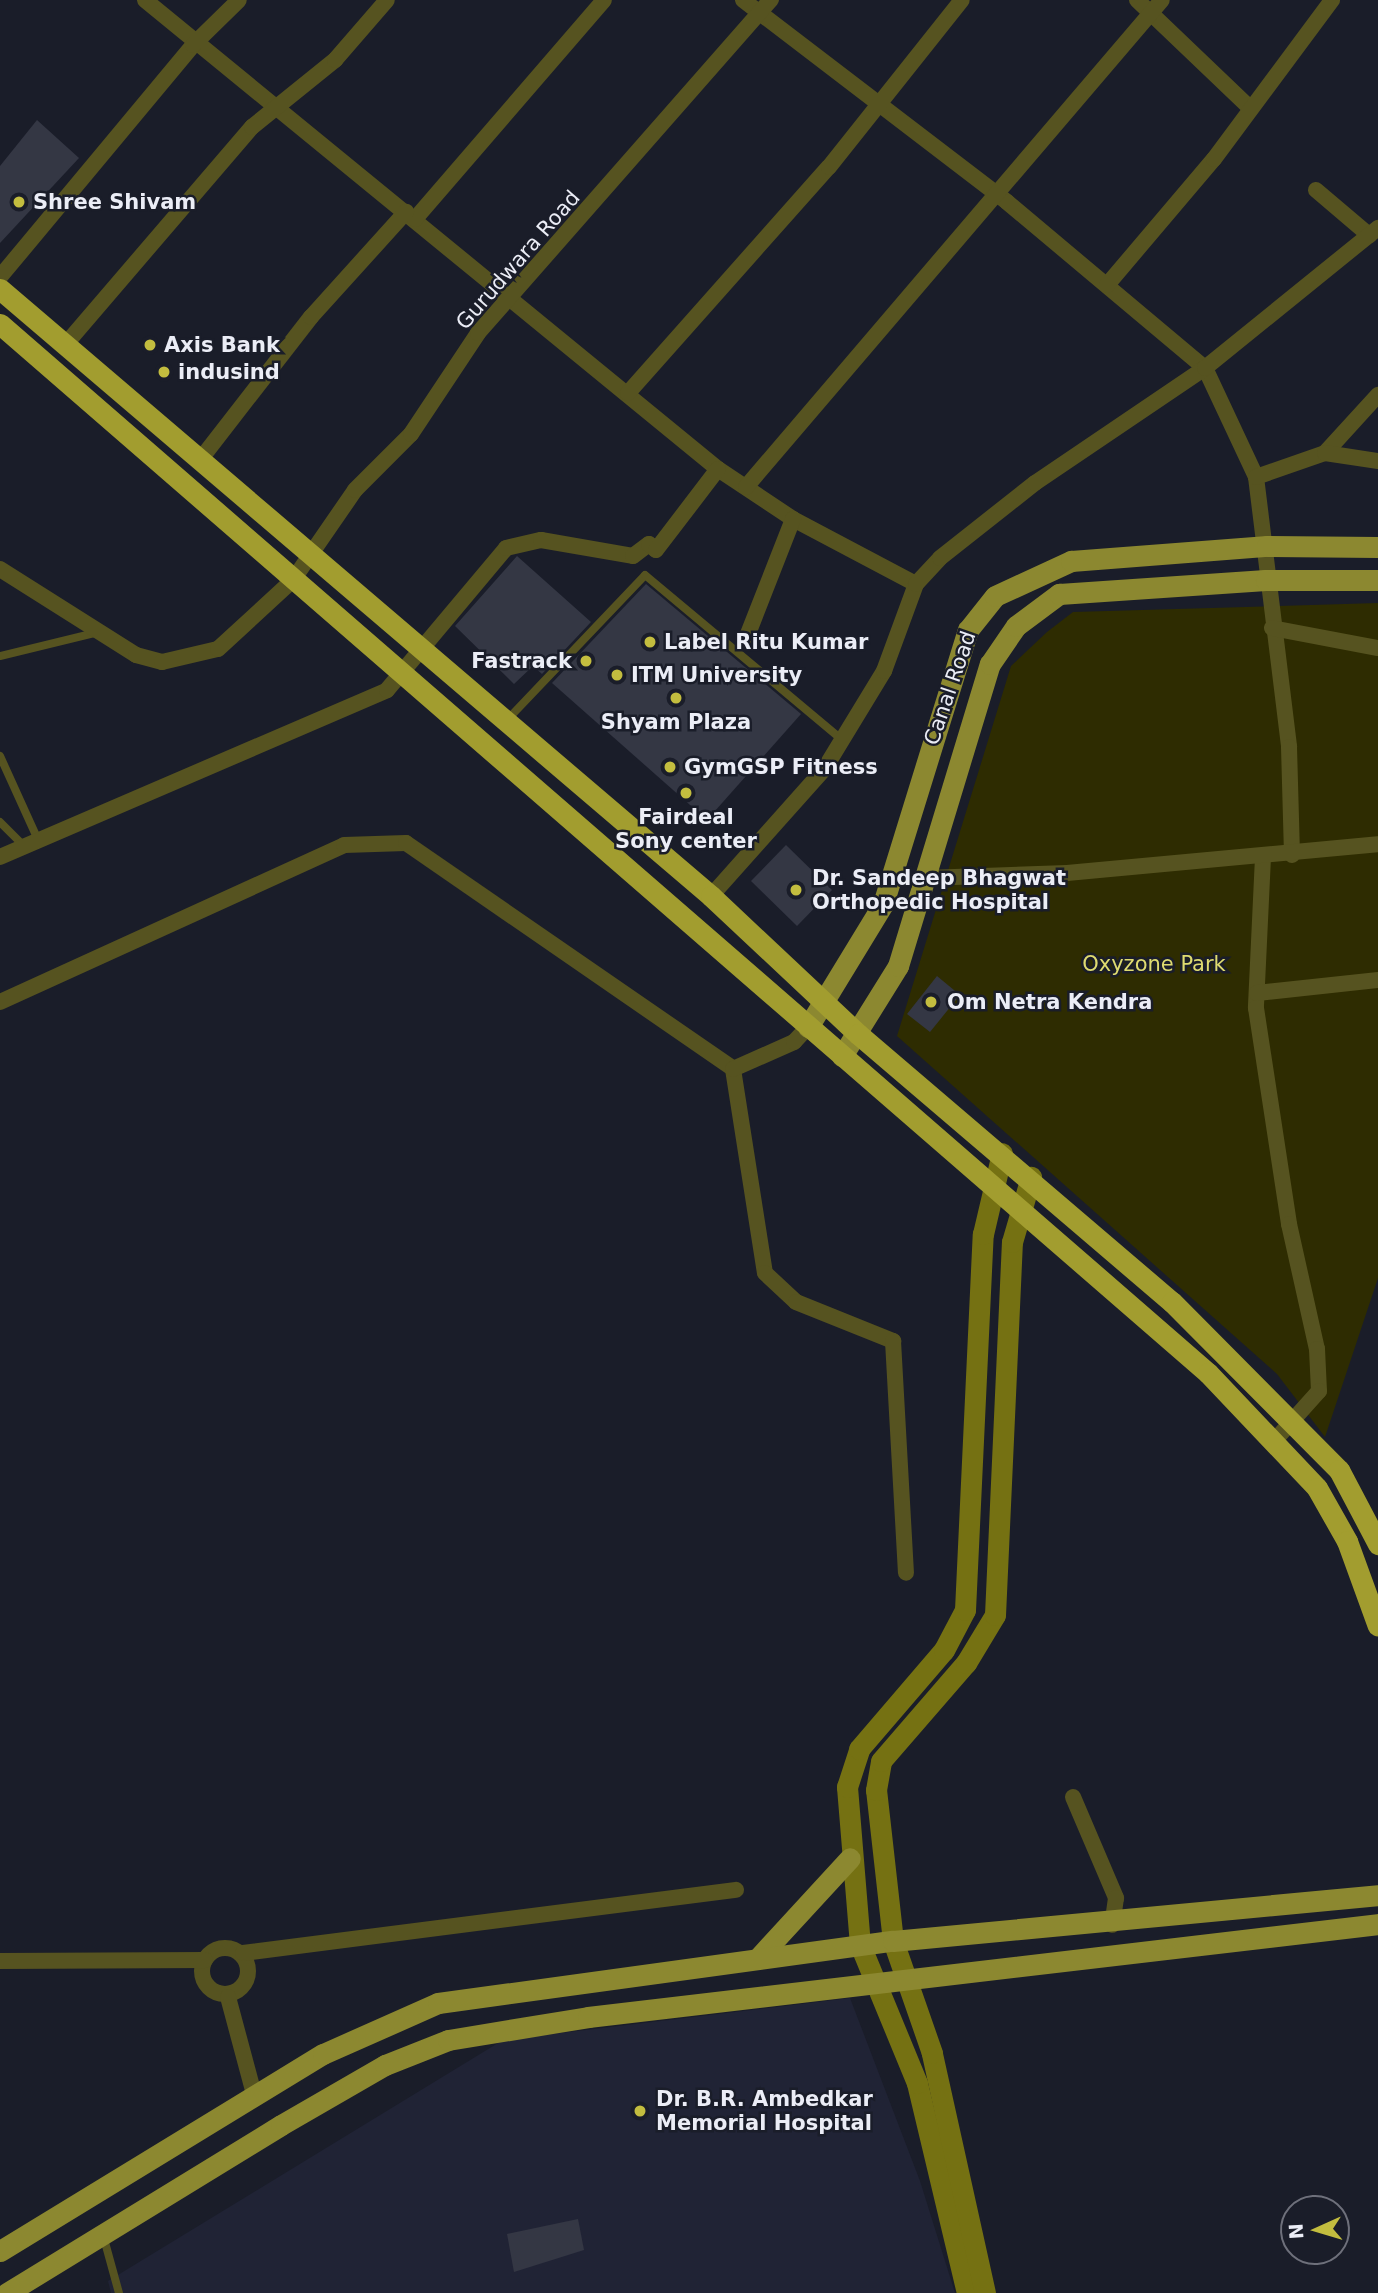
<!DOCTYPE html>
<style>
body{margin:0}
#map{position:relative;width:1378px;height:2293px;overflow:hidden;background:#1a1d29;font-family:"DejaVu Sans",sans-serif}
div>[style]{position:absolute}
.built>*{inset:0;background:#202335}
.green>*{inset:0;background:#2e2c01}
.building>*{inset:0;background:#343744}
.lane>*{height:8px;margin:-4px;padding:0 4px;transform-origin:4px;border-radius:4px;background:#565320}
.street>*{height:16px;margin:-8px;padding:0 8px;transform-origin:8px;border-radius:8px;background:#565320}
.street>.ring{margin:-8px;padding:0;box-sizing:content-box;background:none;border:16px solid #565320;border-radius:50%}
.secondary>*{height:21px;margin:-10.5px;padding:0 10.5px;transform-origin:10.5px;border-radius:10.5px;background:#757112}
.primary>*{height:21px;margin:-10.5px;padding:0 10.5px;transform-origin:10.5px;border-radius:10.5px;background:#8c8830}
.highway>*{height:21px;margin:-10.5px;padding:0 10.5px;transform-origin:10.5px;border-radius:10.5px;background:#a29d2f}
.dots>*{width:19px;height:19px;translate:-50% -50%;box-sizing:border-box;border:4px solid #1a1d29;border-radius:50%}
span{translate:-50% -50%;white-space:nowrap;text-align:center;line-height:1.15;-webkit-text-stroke:5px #1a1d29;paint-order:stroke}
.poi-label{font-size:21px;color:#ebedf6;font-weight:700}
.left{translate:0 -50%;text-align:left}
.right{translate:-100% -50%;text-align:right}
.street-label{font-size:21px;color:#ebedf6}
.park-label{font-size:21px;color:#dfdb70}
.north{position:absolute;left:1280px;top:2195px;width:70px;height:70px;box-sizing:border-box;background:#1a1d29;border:2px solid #6e707b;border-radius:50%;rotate:266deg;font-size:19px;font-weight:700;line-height:28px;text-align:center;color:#ebedf6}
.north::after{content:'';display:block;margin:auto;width:24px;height:32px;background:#c3bd3f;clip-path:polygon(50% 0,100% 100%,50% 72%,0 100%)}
</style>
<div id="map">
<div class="built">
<i style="clip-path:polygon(850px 1998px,920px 2181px,955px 2293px,111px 2293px,108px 2281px,503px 2040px)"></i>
</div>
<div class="green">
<i style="clip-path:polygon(1378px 603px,1378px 1278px,1325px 1437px,1277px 1374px,897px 1036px,1011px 666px,1047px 632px,1073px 612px)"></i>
</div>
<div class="building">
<i style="clip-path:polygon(37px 120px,79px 158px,0 243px,0 166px)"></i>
<i style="clip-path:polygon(517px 556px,591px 622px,542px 674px,533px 666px,514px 684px,455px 626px)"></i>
<i style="clip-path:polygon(646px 584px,801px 714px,707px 820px,552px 683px)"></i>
<i style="clip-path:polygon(786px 845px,832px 890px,797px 926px,751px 881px)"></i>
<i style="clip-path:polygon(937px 976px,960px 995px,930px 1032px,907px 1014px)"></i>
<i style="clip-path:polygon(578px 2219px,584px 2250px,514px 2272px,507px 2234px)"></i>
</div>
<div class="lane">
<i style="left:0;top:656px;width:97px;rotate:-13.7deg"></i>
<i style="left:507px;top:720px;width:200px;rotate:-46.4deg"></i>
<i style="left:645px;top:575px;width:257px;rotate:39.9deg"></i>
<i style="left:0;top:756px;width:94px;rotate:65.6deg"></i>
<i style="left:0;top:822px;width:35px;rotate:45deg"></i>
<i style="left:103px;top:2235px;width:60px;rotate:74.6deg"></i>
</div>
<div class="street">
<i style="left:145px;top:0;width:740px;rotate:39.3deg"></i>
<i style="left:718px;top:469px;width:90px;rotate:33.7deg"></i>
<i style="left:793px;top:519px;width:139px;rotate:27.9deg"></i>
<i style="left:743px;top:0;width:332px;rotate:37.4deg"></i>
<i style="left:1007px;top:202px;width:258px;rotate:40deg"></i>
<i style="left:1205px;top:368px;width:120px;rotate:64.9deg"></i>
<i style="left:1256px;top:477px;width:272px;rotate:83deg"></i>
<i style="left:1289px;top:747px;width:108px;rotate:88.4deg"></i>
<i style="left:1137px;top:0;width:156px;rotate:43.7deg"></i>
<i style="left:1316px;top:190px;width:70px;rotate:40.3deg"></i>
<i style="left:415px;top:219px;width:289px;rotate:-49.2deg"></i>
<i style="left:0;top:277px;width:302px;rotate:-50.2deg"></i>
<i style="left:193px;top:45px;width:64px;rotate:-44.4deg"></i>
<i style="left:1107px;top:285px;width:165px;rotate:-49.7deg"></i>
<i style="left:1214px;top:159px;width:198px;rotate:-53.4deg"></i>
<i style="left:65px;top:345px;width:287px;rotate:-49.4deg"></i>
<i style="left:252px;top:127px;width:107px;rotate:-38.9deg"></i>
<i style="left:335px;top:60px;width:79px;rotate:-49.1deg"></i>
<i style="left:628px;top:393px;width:302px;rotate:-48.4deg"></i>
<i style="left:829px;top:167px;width:213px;rotate:-51.5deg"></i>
<i style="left:1325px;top:453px;width:79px;rotate:-47.6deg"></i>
<i style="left:200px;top:460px;width:181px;rotate:-52.2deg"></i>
<i style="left:311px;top:317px;width:142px;rotate:-47.9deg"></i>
<i style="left:1256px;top:477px;width:73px;rotate:-19.2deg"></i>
<i style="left:1325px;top:453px;width:54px;rotate:8.6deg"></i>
<i style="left:746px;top:487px;width:640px;rotate:-49.5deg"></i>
<i style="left:0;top:569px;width:161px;rotate:32.3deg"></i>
<i style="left:136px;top:655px;width:27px;rotate:15deg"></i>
<i style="left:162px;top:662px;width:57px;rotate:-13.1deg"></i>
<i style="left:218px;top:649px;width:102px;rotate:-42.6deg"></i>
<i style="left:293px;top:580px;width:109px;rotate:-55.4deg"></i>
<i style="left:355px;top:490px;width:79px;rotate:-45deg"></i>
<i style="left:411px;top:434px;width:121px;rotate:-56.4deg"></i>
<i style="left:478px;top:333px;width:444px;rotate:-48.7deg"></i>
<i style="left:1272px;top:628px;width:108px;rotate:10.7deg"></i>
<i style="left:746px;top:639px;width:129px;rotate:-68.6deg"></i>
<i style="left:0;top:857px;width:421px;rotate:-23.3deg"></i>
<i style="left:387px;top:690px;width:185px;rotate:-50deg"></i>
<i style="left:506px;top:548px;width:36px;rotate:-13deg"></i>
<i style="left:541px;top:540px;width:93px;rotate:9.9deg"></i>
<i style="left:633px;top:556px;width:20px;rotate:-37deg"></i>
<i style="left:649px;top:544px;width:9px;rotate:41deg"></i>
<i style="left:656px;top:550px;width:102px;rotate:-52.6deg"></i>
<i style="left:1263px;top:857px;width:151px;rotate:92.7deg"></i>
<i style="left:1256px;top:1008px;width:219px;rotate:81.3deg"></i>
<i style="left:1289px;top:1224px;width:128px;rotate:77.4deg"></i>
<i style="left:1317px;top:1349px;width:42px;rotate:87.3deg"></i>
<i style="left:1319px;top:1391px;width:66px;rotate:131.9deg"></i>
<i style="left:926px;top:878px;width:141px;rotate:-2deg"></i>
<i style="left:1067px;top:873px;width:312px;rotate:-5.3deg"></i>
<i style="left:711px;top:896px;width:171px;rotate:-48.3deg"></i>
<i style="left:825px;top:768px;width:114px;rotate:-58.7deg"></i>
<i style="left:884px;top:671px;width:93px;rotate:-69.8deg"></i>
<i style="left:916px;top:584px;width:35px;rotate:-47deg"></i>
<i style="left:940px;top:558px;width:121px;rotate:-38.3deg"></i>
<i style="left:1035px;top:483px;width:205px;rotate:-34.1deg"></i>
<i style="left:1205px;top:368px;width:223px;rotate:-39deg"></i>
<i style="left:1257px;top:993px;width:122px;rotate:-6.1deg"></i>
<i style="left:0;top:1002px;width:378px;rotate:-24.5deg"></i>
<i style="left:344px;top:845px;width:62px;rotate:-1.8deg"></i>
<i style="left:406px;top:843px;width:397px;rotate:34.6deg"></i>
<i style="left:733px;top:1069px;width:206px;rotate:81.1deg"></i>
<i style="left:765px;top:1273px;width:42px;rotate:43.1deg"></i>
<i style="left:796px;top:1302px;width:105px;rotate:21.9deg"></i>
<i style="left:893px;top:1341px;width:232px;rotate:86.8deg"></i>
<i style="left:733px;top:1069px;width:67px;rotate:-23.9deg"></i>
<i style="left:794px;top:1042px;width:21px;rotate:-47deg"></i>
<i style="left:1073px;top:1797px;width:110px;rotate:66.9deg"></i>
<i style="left:1116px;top:1898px;width:27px;rotate:98deg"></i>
<i class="ring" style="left:202px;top:1948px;width:30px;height:30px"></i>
<i style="left:243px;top:1953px;width:497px;rotate:-7.3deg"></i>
<i style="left:0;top:1961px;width:205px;rotate:-0.3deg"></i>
<i style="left:228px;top:1997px;width:100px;rotate:75deg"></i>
</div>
<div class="secondary">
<i style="left:967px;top:2293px;width:216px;rotate:-103.4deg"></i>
<i style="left:917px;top:2083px;width:149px;rotate:-112.4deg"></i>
<i style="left:860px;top:1945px;width:159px;rotate:-94.7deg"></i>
<i style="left:847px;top:1787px;width:40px;rotate:-72deg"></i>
<i style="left:859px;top:1749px;width:130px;rotate:-49.4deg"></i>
<i style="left:944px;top:1650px;width:45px;rotate:-62.3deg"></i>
<i style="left:965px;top:1610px;width:376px;rotate:-87.3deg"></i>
<i style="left:983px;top:1234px;width:83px;rotate:-76.8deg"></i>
<i style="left:985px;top:2293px;width:246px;rotate:-102.5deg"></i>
<i style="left:932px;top:2053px;width:119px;rotate:-109.2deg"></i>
<i style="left:893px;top:1941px;width:152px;rotate:-96.4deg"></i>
<i style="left:876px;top:1790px;width:29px;rotate:-80deg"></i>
<i style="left:881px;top:1761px;width:130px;rotate:-49.1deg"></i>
<i style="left:966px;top:1663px;width:56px;rotate:-58.9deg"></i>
<i style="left:995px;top:1615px;width:373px;rotate:-87.4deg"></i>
<i style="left:1012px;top:1242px;width:68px;rotate:-73.7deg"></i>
</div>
<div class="primary">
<i style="left:808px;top:1027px;width:144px;rotate:-58.6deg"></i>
<i style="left:883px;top:904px;width:287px;rotate:-72.8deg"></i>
<i style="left:968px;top:630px;width:43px;rotate:-51.5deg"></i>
<i style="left:995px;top:596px;width:84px;rotate:-24.7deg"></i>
<i style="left:1071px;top:561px;width:197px;rotate:-4.4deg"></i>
<i style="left:1267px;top:546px;width:111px;rotate:0.5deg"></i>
<i style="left:842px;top:1056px;width:106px;rotate:-58.1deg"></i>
<i style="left:898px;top:966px;width:316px;rotate:-73.1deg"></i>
<i style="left:990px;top:664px;width:46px;rotate:-55.6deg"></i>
<i style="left:1016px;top:626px;width:54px;rotate:-36.7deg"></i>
<i style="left:1059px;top:594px;width:207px;rotate:-3.9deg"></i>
<i style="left:1266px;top:580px;width:112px"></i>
<i style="left:759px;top:1957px;width:134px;rotate:-47.4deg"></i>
<i style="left:0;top:2251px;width:378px;rotate:-31.4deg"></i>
<i style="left:323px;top:2054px;width:126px;rotate:-23.9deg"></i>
<i style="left:438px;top:2003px;width:459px;rotate:-7.8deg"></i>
<i style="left:893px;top:1941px;width:487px;rotate:-5.4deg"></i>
<i style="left:7px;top:2293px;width:321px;rotate:-31.5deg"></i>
<i style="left:281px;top:2125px;width:120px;rotate:-30deg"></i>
<i style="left:385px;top:2065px;width:68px;rotate:-21.6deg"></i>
<i style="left:448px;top:2040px;width:142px;rotate:-9.3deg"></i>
<i style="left:588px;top:2017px;width:795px;rotate:-6.71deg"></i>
</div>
<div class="highway">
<i style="left:0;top:289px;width:935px;rotate:40.49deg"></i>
<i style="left:711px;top:896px;width:202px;rotate:43.2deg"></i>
<i style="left:858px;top:1034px;width:413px;rotate:40.5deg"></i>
<i style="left:1172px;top:1302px;width:237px;rotate:45.2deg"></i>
<i style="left:1339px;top:1470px;width:84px;rotate:62.2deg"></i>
<i style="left:0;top:324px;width:1600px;rotate:40.97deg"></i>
<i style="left:1208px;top:1373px;width:158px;rotate:46.5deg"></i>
<i style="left:1317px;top:1488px;width:61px;rotate:60.5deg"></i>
<i style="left:1347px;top:1541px;width:90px;rotate:70deg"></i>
</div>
<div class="dots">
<i style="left:19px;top:202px;background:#c3bd3f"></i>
<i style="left:150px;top:345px;background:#c3bd3f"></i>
<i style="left:164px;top:372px;background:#c3bd3f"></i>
<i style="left:650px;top:642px;background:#c3bd3f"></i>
<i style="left:586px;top:661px;background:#c3bd3f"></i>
<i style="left:617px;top:675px;background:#c3bd3f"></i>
<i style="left:676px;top:698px;background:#c3bd3f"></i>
<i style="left:670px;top:767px;background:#c3bd3f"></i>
<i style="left:686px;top:793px;background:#c3bd3f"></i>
<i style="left:796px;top:890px;background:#c3bd3f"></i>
<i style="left:931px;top:1002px;background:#c3bd3f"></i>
<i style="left:640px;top:2111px;background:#c3bd3f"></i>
</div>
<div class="poi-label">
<span class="left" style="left:33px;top:202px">Shree Shivam</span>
<span class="left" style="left:164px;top:345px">Axis Bank</span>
<span class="left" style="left:178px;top:372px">indusind</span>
<span class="left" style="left:664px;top:642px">Label Ritu Kumar</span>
<span class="right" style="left:572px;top:661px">Fastrack</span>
<span class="left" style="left:631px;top:675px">ITM University</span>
<span style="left:676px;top:722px">Shyam Plaza</span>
<span class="left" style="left:684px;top:767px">GymGSP Fitness</span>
<span style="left:686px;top:829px">Fairdeal<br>Sony center</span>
<span class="left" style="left:812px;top:890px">Dr. Sandeep Bhagwat<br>Orthopedic Hospital</span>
<span class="left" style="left:947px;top:1002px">Om Netra Kendra</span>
<span class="left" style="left:656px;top:2111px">Dr. B.R. Ambedkar<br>Memorial Hospital</span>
</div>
<div class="street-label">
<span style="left:518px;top:260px;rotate:-49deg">Gurudwara Road</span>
<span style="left:950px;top:688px;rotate:-71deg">Canal Road</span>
</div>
<div class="park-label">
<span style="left:1154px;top:964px">Oxyzone Park</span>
</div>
<div class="north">N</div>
</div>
